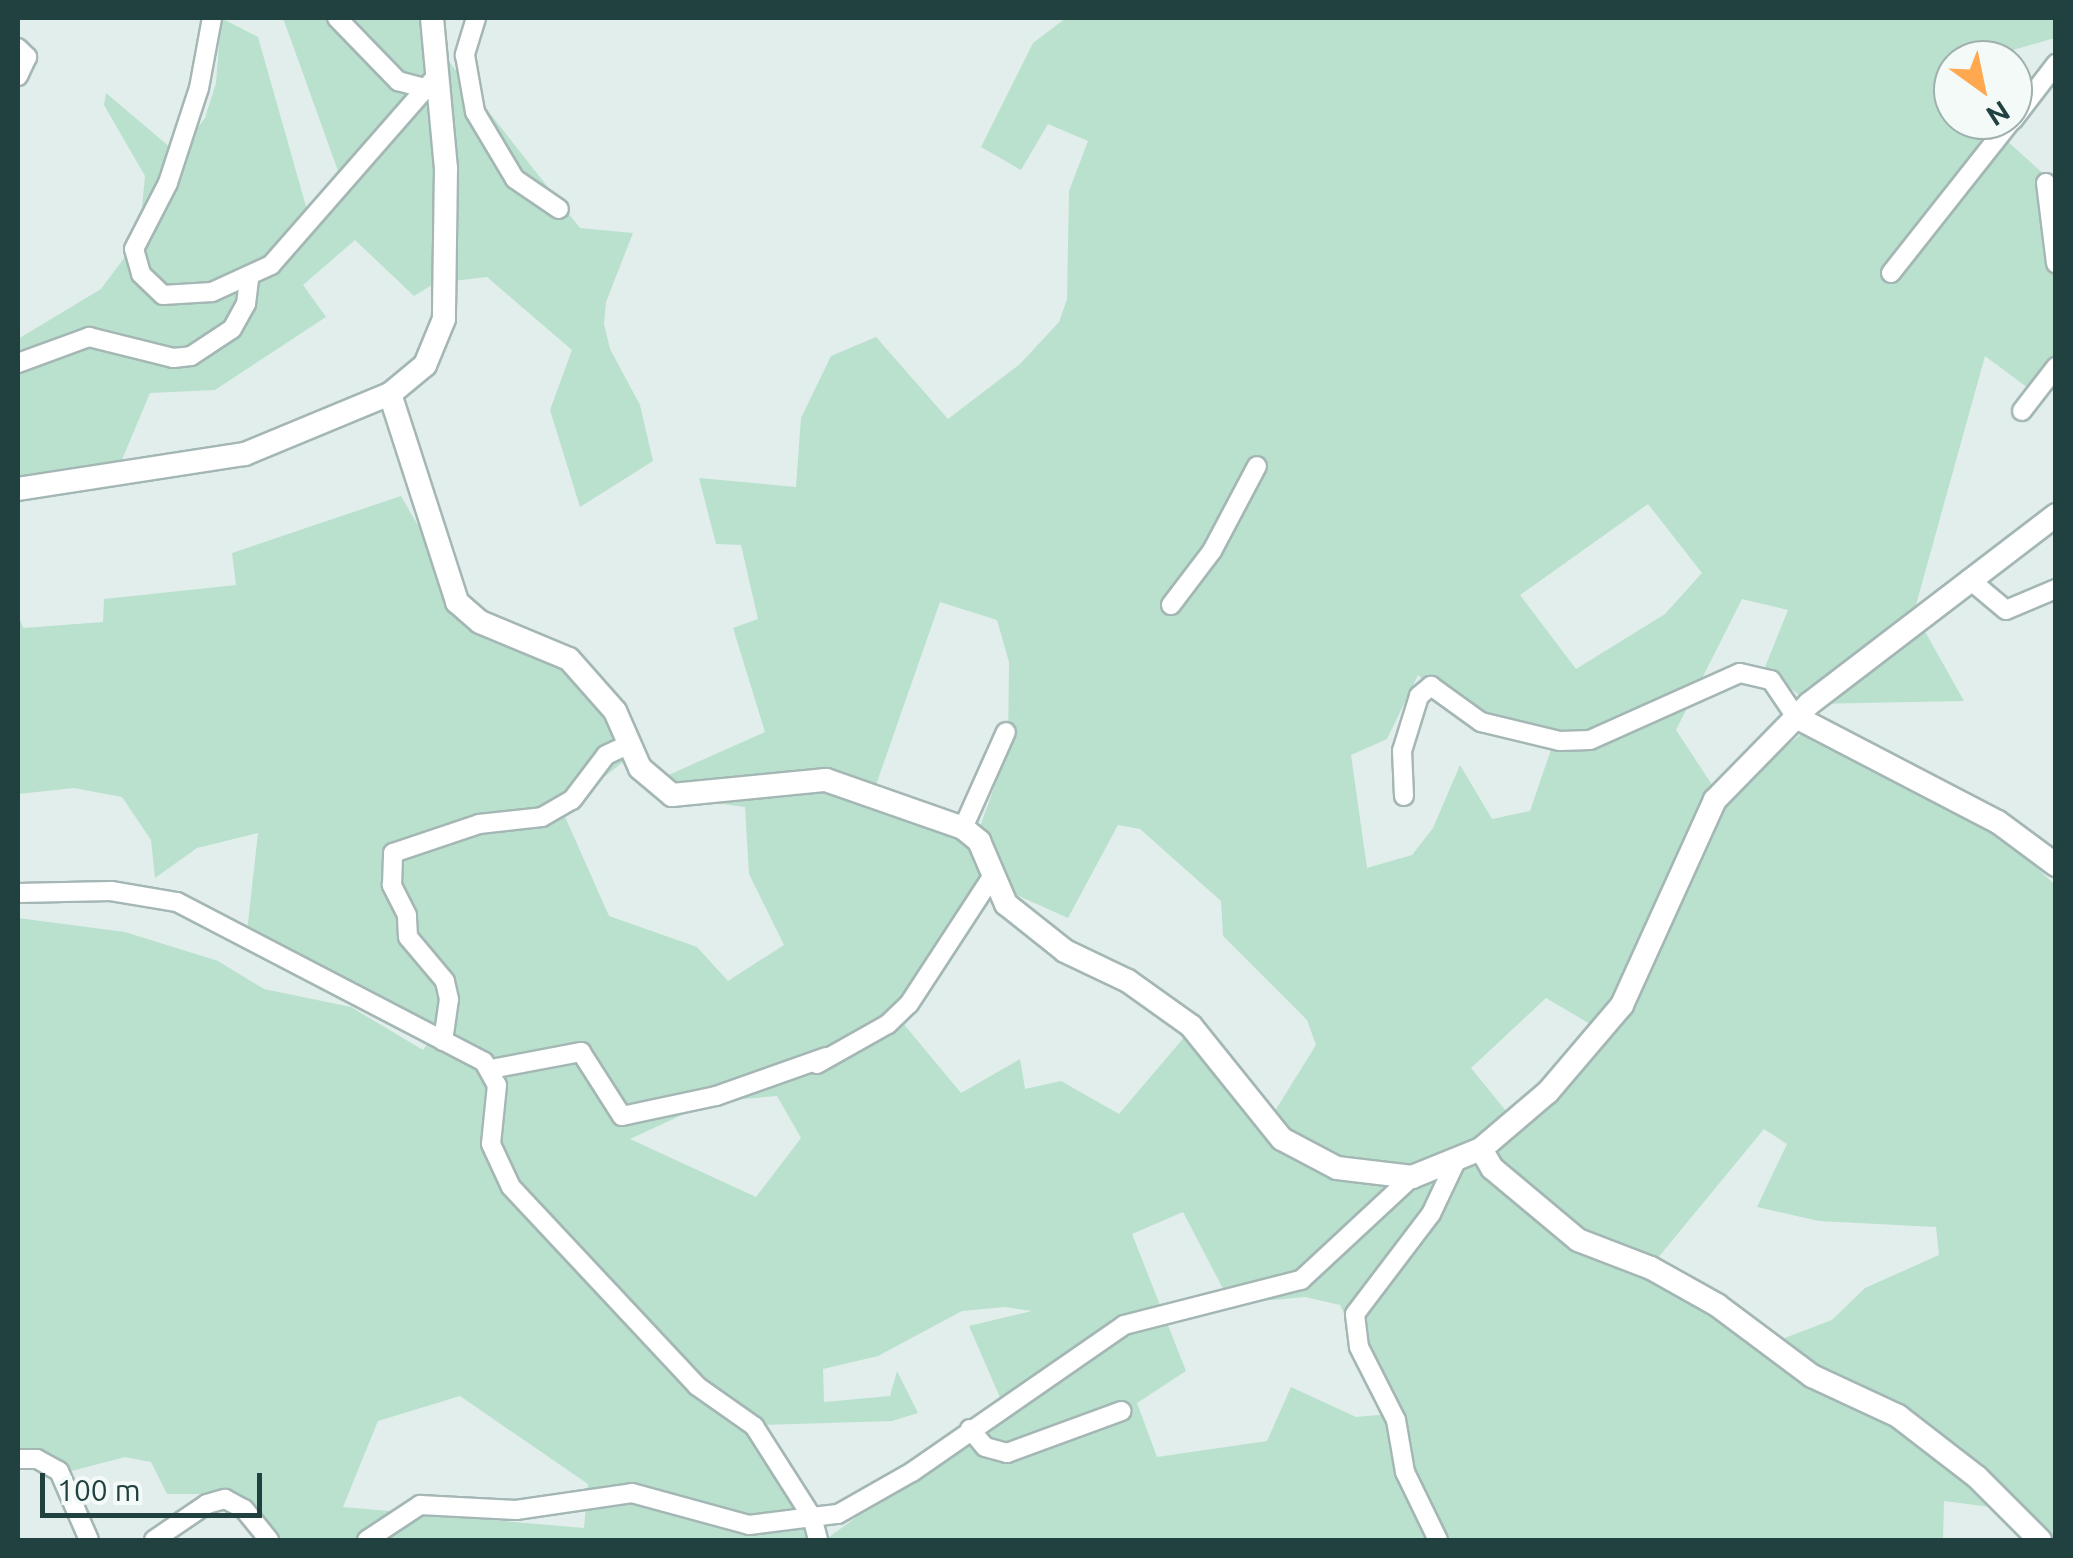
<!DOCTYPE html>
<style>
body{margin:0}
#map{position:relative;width:2073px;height:1558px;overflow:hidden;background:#e2eeec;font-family:Ubuntu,sans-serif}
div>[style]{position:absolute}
.green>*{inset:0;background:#b9e1ce}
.roads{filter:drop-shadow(2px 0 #a4b7b5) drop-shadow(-2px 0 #a4b7b5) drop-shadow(0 2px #a4b7b5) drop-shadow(0 -2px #a4b7b5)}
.minor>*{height:18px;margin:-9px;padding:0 9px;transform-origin:9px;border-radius:9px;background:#fff}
.tertiary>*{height:22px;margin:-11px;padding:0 11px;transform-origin:11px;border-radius:11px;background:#fff}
span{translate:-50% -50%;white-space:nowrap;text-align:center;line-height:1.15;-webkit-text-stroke:9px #f3faf8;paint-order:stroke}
.frame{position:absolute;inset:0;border:20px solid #204140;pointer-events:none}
.north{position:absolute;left:1933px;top:40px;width:100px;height:100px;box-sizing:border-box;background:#f3faf8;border:2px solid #9fb0ae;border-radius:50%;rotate:147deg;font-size:28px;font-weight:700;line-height:40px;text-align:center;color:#204140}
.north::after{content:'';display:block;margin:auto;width:35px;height:45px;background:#ffa84f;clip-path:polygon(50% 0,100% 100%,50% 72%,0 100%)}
.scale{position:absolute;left:40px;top:1473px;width:222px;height:45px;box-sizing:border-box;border:5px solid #204140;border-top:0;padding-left:12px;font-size:30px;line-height:35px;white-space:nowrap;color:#204140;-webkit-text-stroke:8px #f3faf8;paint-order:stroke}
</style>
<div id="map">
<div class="green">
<i style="clip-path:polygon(221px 18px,258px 37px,307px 210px,342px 182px,283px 18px,435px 18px,443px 54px,580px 228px,633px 233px,606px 302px,604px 324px,610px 349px,640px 405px,653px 461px,580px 507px,550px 410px,572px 350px,487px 277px,435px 283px,414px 296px,355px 240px,303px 285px,326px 317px,215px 390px,150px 393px,118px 469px,18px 490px,18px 339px,101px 289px,139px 238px,145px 176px,104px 105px,106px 93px,178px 154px,205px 118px,216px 83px)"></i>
<i style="clip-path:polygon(evenodd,1066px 18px,2055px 18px,2055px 38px,1978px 60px,1953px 60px,1953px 120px,1993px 120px,1996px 131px,2048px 178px,2056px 255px,2055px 373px,2032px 391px,1985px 356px,1914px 612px,1964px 701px,1810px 704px,1765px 667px,1788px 610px,1742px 599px,1676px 730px,1722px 800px,1806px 730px,2004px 836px,2055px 885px,2055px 1540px,2038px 1540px,2022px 1511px,1944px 1501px,1943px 1540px,825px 1540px,1005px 1409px,969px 1326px,1032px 1311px,1005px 1307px,962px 1311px,878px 1356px,823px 1369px,824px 1402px,890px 1396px,897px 1371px,918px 1413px,892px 1421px,762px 1425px,820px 1540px,256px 1540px,218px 1494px,167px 1494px,151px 1462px,125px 1457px,60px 1474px,30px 1464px,18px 1470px,18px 918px,125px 932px,218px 961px,264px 989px,351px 1007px,423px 1050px,436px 1033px,247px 932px,258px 833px,197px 848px,155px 878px,151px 840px,122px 797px,74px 788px,18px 794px,18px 614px,23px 628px,103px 622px,104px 599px,236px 585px,232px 553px,401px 496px,466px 608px,569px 675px,636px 752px,562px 810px,609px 916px,697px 947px,728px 981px,784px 945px,749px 874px,745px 807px,665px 796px,664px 777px,765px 732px,733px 628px,758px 619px,741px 545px,716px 544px,699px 478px,796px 487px,801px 418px,831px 356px,876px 337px,948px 419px,1020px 364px,1059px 322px,1067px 299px,1069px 191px,1088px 141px,1048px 124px,1021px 170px,981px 147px,1033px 43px,1066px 18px,1648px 504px,1702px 573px,1665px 614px,1576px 669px,1520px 595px,1648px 504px,1066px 18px,940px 602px,997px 620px,1009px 662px,1008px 750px,979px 829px,870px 802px,940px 602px,1066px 18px,1418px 675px,1460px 714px,1556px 735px,1530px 811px,1492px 819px,1460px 765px,1433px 828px,1412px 855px,1367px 868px,1351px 755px,1387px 739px,1418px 675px,1066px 18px,1118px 825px,1140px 829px,1221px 901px,1223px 936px,1307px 1020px,1316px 1045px,1268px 1122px,1186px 1035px,1119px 1114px,1061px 1081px,1025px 1089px,1020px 1059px,961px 1093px,902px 1022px,999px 887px,1068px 918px,1118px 825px,1066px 18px,1546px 998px,1602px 1031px,1571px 1082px,1519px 1127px,1471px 1068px,1546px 998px,1066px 18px,777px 1096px,801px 1138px,756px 1197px,630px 1139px,710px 1102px,777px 1096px,1066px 18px,1764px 1129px,1787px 1144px,1757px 1207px,1819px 1221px,1936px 1227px,1939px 1255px,1865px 1288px,1832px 1320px,1774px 1342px,1647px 1271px,1764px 1129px,1066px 18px,1183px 1212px,1231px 1304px,1305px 1297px,1340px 1305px,1389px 1414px,1356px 1417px,1291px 1387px,1267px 1441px,1157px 1457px,1137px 1403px,1186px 1371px,1132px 1234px,1183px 1212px,1066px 18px,460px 1396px,588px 1484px,584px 1528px,343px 1507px,378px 1421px,460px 1396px)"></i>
</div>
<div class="roads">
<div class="minor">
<i style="left:212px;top:18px;width:71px;rotate:100.5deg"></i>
<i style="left:199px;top:88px;width:100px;rotate:108.1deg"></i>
<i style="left:168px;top:183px;width:74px;rotate:117.3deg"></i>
<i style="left:134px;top:249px;width:26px;rotate:74deg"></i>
<i style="left:141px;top:274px;width:30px;rotate:44deg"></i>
<i style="left:163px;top:295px;width:49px;rotate:-3.5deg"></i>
<i style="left:212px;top:292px;width:65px;rotate:-24.6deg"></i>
<i style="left:271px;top:265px;width:255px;rotate:-48.8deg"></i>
<i style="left:337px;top:18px;width:88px;rotate:45.9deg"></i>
<i style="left:398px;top:81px;width:28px;rotate:15deg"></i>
<i style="left:476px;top:18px;width:39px;rotate:107deg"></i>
<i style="left:465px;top:55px;width:58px;rotate:80deg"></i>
<i style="left:475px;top:112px;width:78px;rotate:59.2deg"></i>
<i style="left:515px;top:179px;width:53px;rotate:34.3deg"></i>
<i style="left:18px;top:48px;width:13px;rotate:45deg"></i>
<i style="left:27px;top:57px;width:21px;rotate:115deg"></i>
<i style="left:2013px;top:120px;width:71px;rotate:-52.5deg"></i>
<i style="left:2046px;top:183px;width:81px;rotate:82.9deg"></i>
<i style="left:1891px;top:273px;width:195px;rotate:-51.7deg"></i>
<i style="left:18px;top:363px;width:76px;rotate:-20.1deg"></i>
<i style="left:89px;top:337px;width:87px;rotate:14deg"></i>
<i style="left:173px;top:358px;width:18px;rotate:-6deg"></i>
<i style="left:191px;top:356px;width:49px;rotate:-33.4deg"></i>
<i style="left:232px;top:329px;width:29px;rotate:-61deg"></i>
<i style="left:246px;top:304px;width:24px;rotate:-83deg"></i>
<i style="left:2022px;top:411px;width:56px;rotate:-52.3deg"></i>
<i style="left:1969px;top:579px;width:48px;rotate:40deg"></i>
<i style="left:2006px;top:610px;width:54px;rotate:-22.8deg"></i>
<i style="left:1171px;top:605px;width:68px;rotate:-52.8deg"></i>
<i style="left:1212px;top:551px;width:96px;rotate:-62.1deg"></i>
<i style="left:1404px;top:796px;width:45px;rotate:-92.5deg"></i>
<i style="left:1402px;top:751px;width:58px;rotate:-72.8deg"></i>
<i style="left:1419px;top:696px;width:16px;rotate:-40deg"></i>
<i style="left:1431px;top:686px;width:62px;rotate:35.8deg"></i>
<i style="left:1481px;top:722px;width:81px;rotate:13.5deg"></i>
<i style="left:1560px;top:741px;width:30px;rotate:-2deg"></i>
<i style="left:1590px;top:740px;width:164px;rotate:-24.1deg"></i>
<i style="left:1740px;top:673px;width:32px;rotate:13deg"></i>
<i style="left:1771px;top:680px;width:45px;rotate:56deg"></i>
<i style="left:963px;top:828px;width:105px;rotate:-65.9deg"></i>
<i style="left:18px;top:893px;width:93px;rotate:-1.2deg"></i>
<i style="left:111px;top:891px;width:67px;rotate:9.5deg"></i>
<i style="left:177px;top:902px;width:346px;rotate:27.5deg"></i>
<i style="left:484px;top:1062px;width:26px;rotate:61deg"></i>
<i style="left:497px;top:1085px;width:59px;rotate:95.8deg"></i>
<i style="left:491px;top:1144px;width:47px;rotate:65.1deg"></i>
<i style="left:511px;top:1187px;width:272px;rotate:46.9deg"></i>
<i style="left:697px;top:1386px;width:70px;rotate:35.1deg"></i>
<i style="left:754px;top:1426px;width:108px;rotate:57.5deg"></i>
<i style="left:812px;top:1517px;width:26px;rotate:-7deg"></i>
<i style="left:838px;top:1514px;width:85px;rotate:-29.6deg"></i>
<i style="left:912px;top:1472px;width:258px;rotate:-34.7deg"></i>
<i style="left:1124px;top:1325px;width:183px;rotate:-14.3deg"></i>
<i style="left:1301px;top:1280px;width:151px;rotate:-42.9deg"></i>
<i style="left:443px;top:1041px;width:42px;rotate:-81.9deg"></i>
<i style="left:449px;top:999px;width:18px;rotate:-103deg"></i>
<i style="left:445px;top:981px;width:57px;rotate:-130.1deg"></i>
<i style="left:408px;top:937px;width:22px;rotate:-93deg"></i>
<i style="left:407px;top:915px;width:34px;rotate:-117deg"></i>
<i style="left:392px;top:885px;width:32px;rotate:-88deg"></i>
<i style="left:393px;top:853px;width:91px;rotate:-18.6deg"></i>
<i style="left:479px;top:824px;width:63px;rotate:-6.3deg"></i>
<i style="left:542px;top:817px;width:34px;rotate:-30deg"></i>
<i style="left:572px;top:800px;width:56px;rotate:-52.9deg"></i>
<i style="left:606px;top:755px;width:26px;rotate:-25deg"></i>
<i style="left:817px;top:1064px;width:81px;rotate:-29.4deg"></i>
<i style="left:888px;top:1024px;width:29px;rotate:-44deg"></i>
<i style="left:909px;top:1004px;width:150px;rotate:-56.9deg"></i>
<i style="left:491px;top:1069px;width:92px;rotate:-10.7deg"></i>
<i style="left:581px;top:1052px;width:76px;rotate:57.4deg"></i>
<i style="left:622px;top:1116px;width:96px;rotate:-12deg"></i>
<i style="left:716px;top:1096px;width:117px;rotate:-19.5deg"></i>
<i style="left:970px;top:1429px;width:23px;rotate:50deg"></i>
<i style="left:985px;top:1447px;width:23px;rotate:15deg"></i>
<i style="left:1007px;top:1453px;width:122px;rotate:-20.1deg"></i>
<i style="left:18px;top:1459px;width:19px"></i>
<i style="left:37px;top:1459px;width:25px;rotate:29deg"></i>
<i style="left:59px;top:1471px;width:75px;rotate:66.5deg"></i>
<i style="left:154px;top:1540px;width:64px;rotate:-34.2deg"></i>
<i style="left:207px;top:1504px;width:19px;rotate:-16deg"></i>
<i style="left:225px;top:1499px;width:21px;rotate:28deg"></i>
<i style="left:244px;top:1509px;width:40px;rotate:51deg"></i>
<i style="left:367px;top:1540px;width:64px;rotate:-33.4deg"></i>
<i style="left:420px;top:1505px;width:96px;rotate:3deg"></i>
<i style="left:516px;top:1510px;width:117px;rotate:-8.3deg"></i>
<i style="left:632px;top:1493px;width:121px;rotate:15.3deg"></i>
<i style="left:749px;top:1525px;width:64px;rotate:-7.2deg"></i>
<i style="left:812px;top:1517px;width:24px;rotate:75deg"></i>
<i style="left:1438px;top:1540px;width:76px;rotate:-115.9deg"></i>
<i style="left:1405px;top:1472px;width:53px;rotate:-99.8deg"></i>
<i style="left:1396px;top:1420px;width:82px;rotate:-116.9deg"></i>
<i style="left:1359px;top:1347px;width:33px;rotate:-97deg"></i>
<i style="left:1355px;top:1314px;width:126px;rotate:-52.8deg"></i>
<i style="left:1431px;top:1214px;width:59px;rotate:-64.7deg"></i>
</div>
<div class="tertiary">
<i style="left:432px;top:18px;width:151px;rotate:84.7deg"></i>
<i style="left:446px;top:168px;width:151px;rotate:90.8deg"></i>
<i style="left:444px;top:319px;width:50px;rotate:112.4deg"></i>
<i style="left:425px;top:365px;width:45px;rotate:140.4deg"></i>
<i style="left:390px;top:394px;width:219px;rotate:72.1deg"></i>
<i style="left:457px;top:602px;width:30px;rotate:41deg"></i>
<i style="left:480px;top:622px;width:96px;rotate:22.6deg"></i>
<i style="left:569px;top:659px;width:69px;rotate:48.5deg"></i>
<i style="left:615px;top:711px;width:62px;rotate:66.3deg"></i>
<i style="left:640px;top:768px;width:42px;rotate:40.2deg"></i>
<i style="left:672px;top:795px;width:155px;rotate:-5.6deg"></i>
<i style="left:826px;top:780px;width:145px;rotate:19.3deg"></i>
<i style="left:963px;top:828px;width:21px;rotate:39deg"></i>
<i style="left:979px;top:841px;width:69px;rotate:66.8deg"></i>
<i style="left:1006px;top:904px;width:75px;rotate:38.5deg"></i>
<i style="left:1065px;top:951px;width:70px;rotate:25.5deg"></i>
<i style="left:1128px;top:981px;width:77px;rotate:35.5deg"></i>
<i style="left:1191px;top:1026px;width:145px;rotate:51.2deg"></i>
<i style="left:1282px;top:1139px;width:62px;rotate:27.8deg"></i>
<i style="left:1337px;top:1168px;width:76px;rotate:6.8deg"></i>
<i style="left:1412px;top:1177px;width:74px;rotate:-22.1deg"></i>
<i style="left:1481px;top:1149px;width:88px;rotate:-40.4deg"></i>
<i style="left:1548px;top:1092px;width:114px;rotate:-49.6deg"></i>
<i style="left:1622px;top:1005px;width:225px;rotate:-65.6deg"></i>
<i style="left:1715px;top:800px;width:134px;rotate:-45.6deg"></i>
<i style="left:1809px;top:704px;width:311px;rotate:-37.4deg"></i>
<i style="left:18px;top:489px;width:230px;rotate:-8.8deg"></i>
<i style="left:245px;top:454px;width:157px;rotate:-22.5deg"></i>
<i style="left:1796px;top:717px;width:228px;rotate:27.5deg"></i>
<i style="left:1998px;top:822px;width:72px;rotate:36.6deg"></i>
<i style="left:1481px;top:1149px;width:22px;rotate:60deg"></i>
<i style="left:1492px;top:1168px;width:112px;rotate:39.9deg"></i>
<i style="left:1578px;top:1240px;width:78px;rotate:21deg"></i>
<i style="left:1651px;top:1268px;width:76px;rotate:29.3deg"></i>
<i style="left:1717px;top:1305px;width:119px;rotate:36.8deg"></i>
<i style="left:1812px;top:1376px;width:95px;rotate:24.9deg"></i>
<i style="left:1898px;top:1416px;width:100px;rotate:37.7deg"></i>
<i style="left:1977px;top:1477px;width:89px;rotate:45deg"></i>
</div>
</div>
<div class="frame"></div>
<div class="north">N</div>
<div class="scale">100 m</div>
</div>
